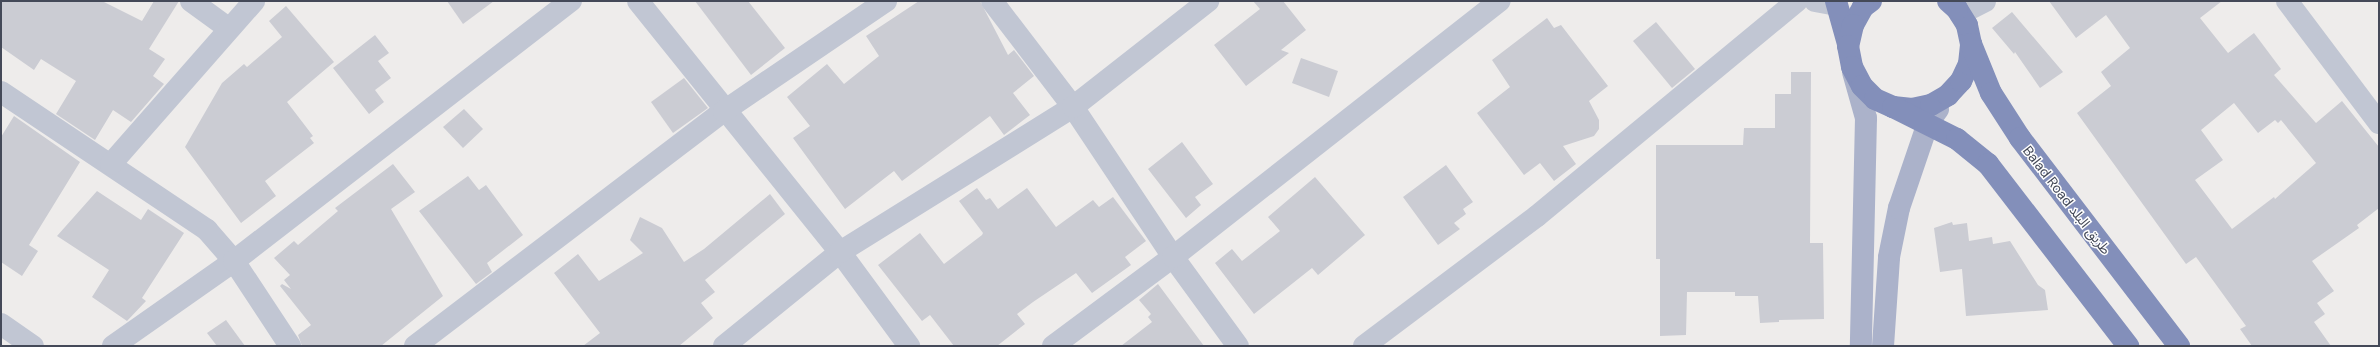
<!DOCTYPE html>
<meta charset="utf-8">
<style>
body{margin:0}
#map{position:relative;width:2380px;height:347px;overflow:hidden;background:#eeeceb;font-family:"DM Sans","Noto Sans Arabic",sans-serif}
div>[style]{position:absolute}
.building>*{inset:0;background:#cbccd3}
.minor>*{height:22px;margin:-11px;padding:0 11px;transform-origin:11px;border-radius:11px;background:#c1c6d3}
.major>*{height:22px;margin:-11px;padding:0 11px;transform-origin:11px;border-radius:11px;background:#abb2ca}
.highway>*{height:22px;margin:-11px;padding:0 11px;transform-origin:11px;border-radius:11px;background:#838fba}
span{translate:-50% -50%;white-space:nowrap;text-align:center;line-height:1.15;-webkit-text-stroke:3px #fff;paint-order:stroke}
.street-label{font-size:14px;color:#444958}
.frame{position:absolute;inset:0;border:2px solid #444958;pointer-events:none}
</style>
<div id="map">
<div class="building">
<i style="clip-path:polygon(1px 1px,102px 1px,142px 21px,154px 1px,179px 1px,149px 49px,165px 59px,153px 76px,164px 84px,131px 122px,113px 110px,95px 140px,56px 114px,76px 81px,41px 59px,34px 70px,1px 47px)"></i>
<i style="clip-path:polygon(447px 1px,494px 1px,463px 24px)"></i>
<i style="clip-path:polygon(695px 1px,748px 1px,785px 48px,751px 75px)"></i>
<i style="clip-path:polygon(919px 1px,980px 1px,1008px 55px,1014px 50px,1034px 76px,1013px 93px,1030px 115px,1004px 135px,990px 116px,902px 181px,894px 171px,845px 209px,793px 138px,810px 126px,787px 97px,827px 64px,844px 84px,879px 56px,866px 36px)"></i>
<i style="clip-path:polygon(1253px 1px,1283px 1px,1306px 30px,1281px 50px,1289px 53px,1246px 86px,1214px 45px,1260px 9px)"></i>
<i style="clip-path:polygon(evenodd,2049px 1px,2222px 1px,2200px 18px,2228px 53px,2254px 33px,2281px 69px,2274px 75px,2316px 123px,2342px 101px,2379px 147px,2379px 208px,2357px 225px,2359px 228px,2312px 261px,2334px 291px,2317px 303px,2325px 314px,2314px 322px,2331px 346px,2252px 346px,2240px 329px,2246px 326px,2196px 257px,2186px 264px,2077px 113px,2111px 86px,2101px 72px,2130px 48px,2106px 15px,2076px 38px,2049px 1px,2234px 103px,2258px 133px,2275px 120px,2278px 123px,2281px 120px,2316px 163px,2275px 199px,2274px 197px,2232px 229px,2195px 180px,2223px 160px,2201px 130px,2234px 103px)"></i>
<i style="clip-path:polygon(286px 6px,334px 62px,287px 102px,313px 136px,310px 138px,314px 143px,265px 181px,276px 196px,241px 223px,185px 147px,222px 83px,244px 64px,247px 67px,282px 37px,269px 21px)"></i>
<i style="clip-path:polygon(2012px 12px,2063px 72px,2040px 88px,2015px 52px,2014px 54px,1992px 28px)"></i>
<i style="clip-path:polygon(1547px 18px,1554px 28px,1561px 25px,1608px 86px,1589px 101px,1599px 120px,1599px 129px,1594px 136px,1563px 146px,1576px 164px,1554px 181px,1540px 163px,1524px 175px,1477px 113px,1510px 87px,1492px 60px)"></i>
<i style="clip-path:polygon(1656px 22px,1695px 69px,1672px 88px,1633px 41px)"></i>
<i style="clip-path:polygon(375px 35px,389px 53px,378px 61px,391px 78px,375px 90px,384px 102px,369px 114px,333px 68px)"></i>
<i style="clip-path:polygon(1301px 58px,1338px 71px,1329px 97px,1292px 83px)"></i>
<i style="clip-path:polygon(1791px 72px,1811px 72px,1810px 243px,1823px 243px,1824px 319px,1779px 320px,1779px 322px,1760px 323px,1758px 296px,1735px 296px,1735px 292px,1687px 292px,1686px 335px,1660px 336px,1660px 259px,1656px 259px,1656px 145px,1743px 145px,1744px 128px,1775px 128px,1775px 94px,1791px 94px)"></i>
<i style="clip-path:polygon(684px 78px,708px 108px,673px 133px,651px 102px)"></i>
<i style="clip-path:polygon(464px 109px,483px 129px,463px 148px,443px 127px)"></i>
<i style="clip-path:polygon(14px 116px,80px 162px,29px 245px,38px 251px,22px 276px,1px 262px,1px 137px)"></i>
<i style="clip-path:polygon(1182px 142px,1213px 184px,1195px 197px,1201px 205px,1186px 218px,1148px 169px)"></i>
<i style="clip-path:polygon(393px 164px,415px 192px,391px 209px,443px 296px,381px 346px,302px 346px,298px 335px,311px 325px,280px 286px,282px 284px,291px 289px,284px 280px,290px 275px,274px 258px,294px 241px,298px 245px,338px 211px,335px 208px)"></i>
<i style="clip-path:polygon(1446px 165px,1473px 202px,1463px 209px,1466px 214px,1454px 223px,1460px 229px,1438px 245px,1403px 197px)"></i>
<i style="clip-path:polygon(468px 176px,479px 190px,486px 185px,523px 235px,487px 263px,492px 272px,476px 284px,419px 211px)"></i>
<i style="clip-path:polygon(1315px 177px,1365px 235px,1318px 275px,1312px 268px,1254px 314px,1215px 263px,1232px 249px,1242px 261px,1280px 231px,1268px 217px)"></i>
<i style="clip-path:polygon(977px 188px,986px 200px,990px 198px,998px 209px,1027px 188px,1056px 227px,1093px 200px,1099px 207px,1113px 197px,1146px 241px,1125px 257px,1131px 265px,1092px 293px,1076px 273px,1033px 302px,1017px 314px,1025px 324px,997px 346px,954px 346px,930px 315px,922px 321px,878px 265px,920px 233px,944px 264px,982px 235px,983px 233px,959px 201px)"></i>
<i style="clip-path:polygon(97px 191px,141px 220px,148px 209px,184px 233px,142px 298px,146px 301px,127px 321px,92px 297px,109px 270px,57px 236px)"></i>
<i style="clip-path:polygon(770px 194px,785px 214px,705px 280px,715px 292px,701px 303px,713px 318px,679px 346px,583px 346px,600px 333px,554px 273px,578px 254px,599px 281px,643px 253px,630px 240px,640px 217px,662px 228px,684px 262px,704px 249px)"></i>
<i style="clip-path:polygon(1952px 222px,1953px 225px,1967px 223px,1969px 241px,1992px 237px,1993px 244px,2010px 241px,2038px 285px,2045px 290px,2048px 310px,1966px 316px,1962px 269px,1940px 272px,1934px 228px)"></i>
<i style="clip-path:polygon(1158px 284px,1204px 346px,1121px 346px,1152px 322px,1148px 317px,1151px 314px,1139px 300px)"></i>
<i style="clip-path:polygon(226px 320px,245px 346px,217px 346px,207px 333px)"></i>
</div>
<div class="minor">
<i style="left:191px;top:1px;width:46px;rotate:36.1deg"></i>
<i style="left:638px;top:1px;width:322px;rotate:51.2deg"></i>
<i style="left:840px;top:252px;width:117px;rotate:53.7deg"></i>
<i style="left:992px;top:1px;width:133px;rotate:52.6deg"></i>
<i style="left:1073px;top:107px;width:180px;rotate:56.3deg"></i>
<i style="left:1173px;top:257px;width:110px;rotate:53.9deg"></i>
<i style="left:1815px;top:1px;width:22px;rotate:10deg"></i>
<i style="left:2287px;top:1px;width:153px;rotate:53deg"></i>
<i style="left:1960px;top:14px;width:28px;rotate:-27deg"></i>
<i style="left:1px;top:92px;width:248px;rotate:33.8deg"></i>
<i style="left:207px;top:230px;width:41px;rotate:48.9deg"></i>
<i style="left:234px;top:261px;width:102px;rotate:56.6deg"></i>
<i style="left:111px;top:164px;width:217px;rotate:-48.7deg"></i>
<i style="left:1px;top:324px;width:39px;rotate:35deg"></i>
<i style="left:113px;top:346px;width:148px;rotate:-35.1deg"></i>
<i style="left:234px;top:261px;width:426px;rotate:-37.7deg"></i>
<i style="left:415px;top:346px;width:388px;rotate:-37.3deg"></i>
<i style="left:724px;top:111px;width:196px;rotate:-34.2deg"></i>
<i style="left:724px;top:346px;width:149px;rotate:-39deg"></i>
<i style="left:840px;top:252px;width:274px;rotate:-31.9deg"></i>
<i style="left:1073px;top:107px;width:172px;rotate:-38.1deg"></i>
<i style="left:1053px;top:346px;width:149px;rotate:-36.6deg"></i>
<i style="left:1173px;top:257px;width:415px;rotate:-38.1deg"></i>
<i style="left:1364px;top:346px;width:216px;rotate:-36.9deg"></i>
<i style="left:1537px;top:216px;width:337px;rotate:-39.6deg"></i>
</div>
<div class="major">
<i style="left:1853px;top:72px;width:48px;rotate:74.2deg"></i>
<i style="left:1866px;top:118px;width:228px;rotate:91.3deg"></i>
<i style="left:1883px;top:346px;width:89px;rotate:-86.1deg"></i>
<i style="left:1889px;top:257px;width:50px;rotate:-78.5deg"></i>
<i style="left:1899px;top:208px;width:90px;rotate:-71.2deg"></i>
<i style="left:1928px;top:123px;width:17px;rotate:-54deg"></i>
</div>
<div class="highway">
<i style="left:1836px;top:1px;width:45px;rotate:74.4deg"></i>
<i style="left:1871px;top:1px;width:10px;rotate:143deg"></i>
<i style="left:1863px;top:7px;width:21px;rotate:119deg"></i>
<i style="left:1853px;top:25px;width:22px;rotate:103deg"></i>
<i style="left:1848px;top:46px;width:21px;rotate:79deg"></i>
<i style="left:1852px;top:67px;width:21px;rotate:62deg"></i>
<i style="left:1862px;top:86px;width:18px;rotate:45deg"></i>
<i style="left:1875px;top:99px;width:20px;rotate:24deg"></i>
<i style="left:1893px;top:107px;width:19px;rotate:6deg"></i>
<i style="left:1912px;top:109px;width:19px;rotate:-12deg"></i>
<i style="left:1931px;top:105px;width:20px;rotate:-30deg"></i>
<i style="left:1948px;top:95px;width:19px;rotate:-47deg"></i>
<i style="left:1961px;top:81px;width:19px;rotate:-65deg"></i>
<i style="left:1969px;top:64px;width:20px;rotate:-84deg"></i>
<i style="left:1971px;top:44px;width:19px;rotate:-102deg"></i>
<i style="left:1967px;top:25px;width:19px;rotate:-122deg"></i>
<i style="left:1957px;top:9px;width:12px;rotate:-138deg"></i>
<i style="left:1971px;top:44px;width:53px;rotate:67.8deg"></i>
<i style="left:1991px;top:93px;width:54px;rotate:57.2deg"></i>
<i style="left:2020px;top:138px;width:262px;rotate:52.6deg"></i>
<i style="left:1893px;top:107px;width:72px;rotate:26.6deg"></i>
<i style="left:1957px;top:139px;width:40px;rotate:39deg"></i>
<i style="left:1988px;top:164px;width:230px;rotate:52.4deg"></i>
</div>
<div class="street-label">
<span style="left:2067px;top:200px;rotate:52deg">Balad Road طريق البلد</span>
</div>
<div class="frame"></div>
</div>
